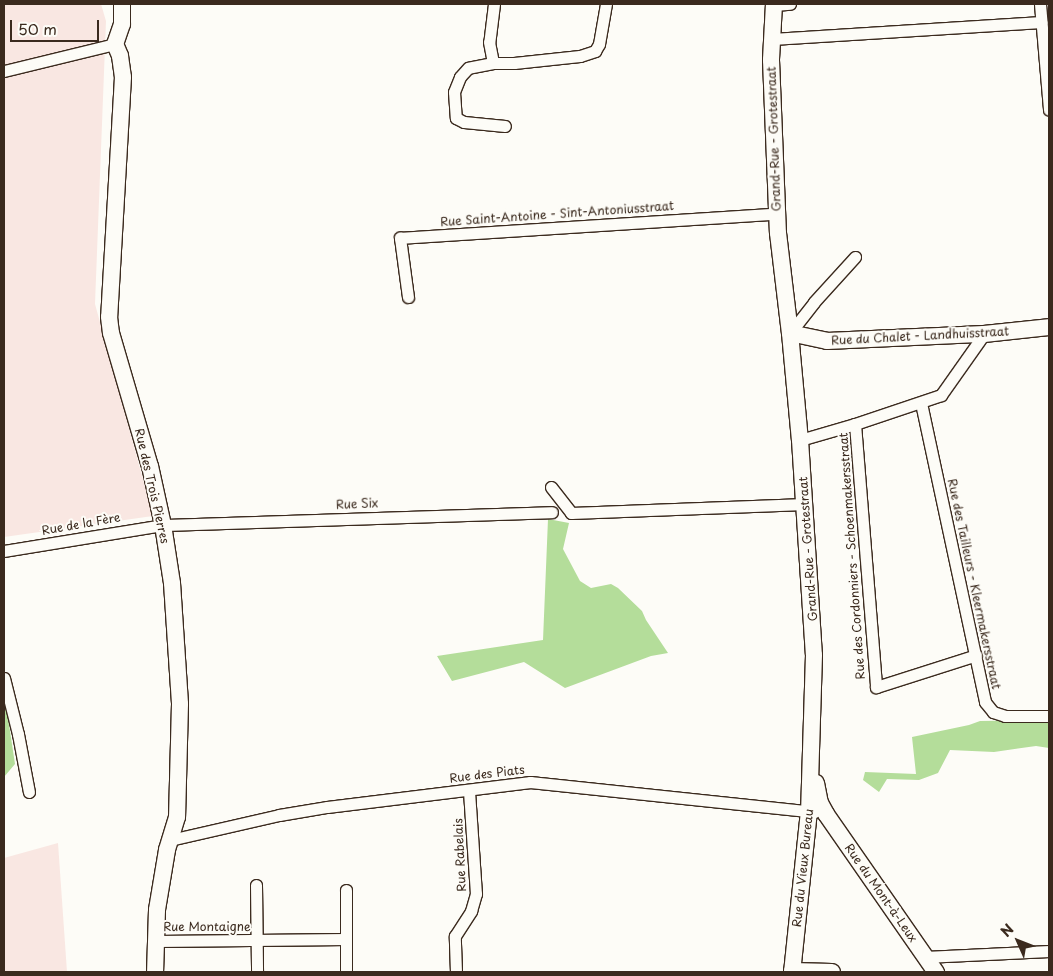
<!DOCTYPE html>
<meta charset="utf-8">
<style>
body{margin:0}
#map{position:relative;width:1053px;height:976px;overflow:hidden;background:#fdfcf7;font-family:"Playpen Sans",sans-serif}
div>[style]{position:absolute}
.built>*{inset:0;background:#f9e7e2}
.green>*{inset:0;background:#b4dd9a}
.roads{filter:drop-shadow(1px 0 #3b2a1e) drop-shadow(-1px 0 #3b2a1e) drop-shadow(0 1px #3b2a1e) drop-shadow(0 -1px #3b2a1e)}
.street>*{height:11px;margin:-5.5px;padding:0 5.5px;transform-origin:5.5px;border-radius:5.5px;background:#fdfcf7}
.secondary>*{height:16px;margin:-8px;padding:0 8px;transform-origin:8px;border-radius:8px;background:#fdfcf7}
span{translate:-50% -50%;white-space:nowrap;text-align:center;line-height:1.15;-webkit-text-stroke:4px #fdfcf7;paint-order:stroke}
.street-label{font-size:12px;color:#3b2a1e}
.frame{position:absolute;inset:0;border:5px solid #3b2a1e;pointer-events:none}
.north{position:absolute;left:993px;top:916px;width:50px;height:50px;-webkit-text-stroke:4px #fdfcf7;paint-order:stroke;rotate:314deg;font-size:14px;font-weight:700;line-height:20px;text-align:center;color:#3b2a1e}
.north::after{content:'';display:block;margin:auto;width:18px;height:22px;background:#3b2a1e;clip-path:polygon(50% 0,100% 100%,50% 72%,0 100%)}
.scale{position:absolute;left:10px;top:20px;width:89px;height:22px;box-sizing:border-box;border:2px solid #3b2a1e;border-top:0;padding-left:6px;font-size:15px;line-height:18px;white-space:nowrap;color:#3b2a1e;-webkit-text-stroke:4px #fdfcf7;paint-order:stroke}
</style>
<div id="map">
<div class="built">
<i style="clip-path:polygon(4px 4px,101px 4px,106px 21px,95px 304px,153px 516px,4px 537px)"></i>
<i style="clip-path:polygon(58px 843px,67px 972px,4px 972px,4px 858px)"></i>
</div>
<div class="green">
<i style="clip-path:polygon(548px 519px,569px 523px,563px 549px,580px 581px,591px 588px,611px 584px,618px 588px,642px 611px,646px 620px,668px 653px,651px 656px,565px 688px,524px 662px,452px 681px,437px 656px,543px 640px)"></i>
<i style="clip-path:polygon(4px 705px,8px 718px,15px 764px,4px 777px)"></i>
<i style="clip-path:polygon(1049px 720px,1049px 748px,1036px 746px,994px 752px,950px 750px,938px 773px,919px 780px,887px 779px,879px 792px,863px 780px,865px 772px,916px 774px,912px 737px,969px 725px,980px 721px)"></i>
</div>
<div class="roads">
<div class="street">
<i style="left:494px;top:4px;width:38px;rotate:97deg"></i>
<i style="left:489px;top:42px;width:21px;rotate:79deg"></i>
<i style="left:493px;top:63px;width:21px"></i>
<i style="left:514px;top:63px;width:66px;rotate:-6.1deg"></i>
<i style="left:580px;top:56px;width:16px;rotate:-18deg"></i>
<i style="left:595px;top:51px;width:8px;rotate:-60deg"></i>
<i style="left:599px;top:44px;width:41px;rotate:-80.1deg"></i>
<i style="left:1040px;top:4px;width:106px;rotate:85.1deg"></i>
<i style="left:774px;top:5px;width:16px;rotate:-4deg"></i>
<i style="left:772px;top:39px;width:270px;rotate:-3.6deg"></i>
<i style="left:493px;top:63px;width:25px;rotate:169deg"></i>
<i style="left:468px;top:68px;width:12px;rotate:132deg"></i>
<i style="left:460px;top:77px;width:16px;rotate:112deg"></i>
<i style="left:454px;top:92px;width:26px;rotate:86deg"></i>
<i style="left:456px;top:118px;width:9px;rotate:27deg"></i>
<i style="left:464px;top:122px;width:41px;rotate:5.6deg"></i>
<i style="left:4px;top:71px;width:114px;rotate:-13.7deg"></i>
<i style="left:408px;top:297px;width:60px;rotate:-97.7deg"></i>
<i style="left:400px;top:238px;width:377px;rotate:-3.7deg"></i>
<i style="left:790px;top:333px;width:39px;rotate:-52deg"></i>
<i style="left:814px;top:302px;width:61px;rotate:-47.7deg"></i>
<i style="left:921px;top:403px;width:306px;rotate:77.9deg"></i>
<i style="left:985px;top:702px;width:13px;rotate:51deg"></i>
<i style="left:993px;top:712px;width:13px;rotate:18deg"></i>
<i style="left:1005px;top:716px;width:44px"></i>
<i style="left:855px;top:424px;width:264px;rotate:85.4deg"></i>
<i style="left:876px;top:687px;width:105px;rotate:-17.7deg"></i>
<i style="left:800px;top:440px;width:57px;rotate:-16.2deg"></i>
<i style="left:855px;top:424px;width:91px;rotate:-18.6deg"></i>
<i style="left:941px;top:395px;width:75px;rotate:-54.8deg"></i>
<i style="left:551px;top:487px;width:33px;rotate:52deg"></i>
<i style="left:571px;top:513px;width:234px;rotate:-2.2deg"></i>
<i style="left:4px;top:551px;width:161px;rotate:-9.3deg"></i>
<i style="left:163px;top:525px;width:389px;rotate:-1.9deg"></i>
<i style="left:4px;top:678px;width:58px;rotate:76deg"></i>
<i style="left:18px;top:734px;width:59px;rotate:79.3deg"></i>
<i style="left:170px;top:840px;width:112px;rotate:-12.9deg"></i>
<i style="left:279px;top:815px;width:49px;rotate:-9.5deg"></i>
<i style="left:327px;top:807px;width:205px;rotate:-7deg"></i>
<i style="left:530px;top:782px;width:286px;rotate:6deg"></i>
<i style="left:256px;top:885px;width:87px;rotate:89.3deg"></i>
<i style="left:346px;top:890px;width:82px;rotate:90deg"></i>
<i style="left:157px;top:941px;width:189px;rotate:-0.6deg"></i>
<i style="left:925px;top:957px;width:124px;rotate:-2.8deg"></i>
<i style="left:456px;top:972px;width:36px;rotate:-92deg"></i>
<i style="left:455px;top:936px;width:30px;rotate:-57deg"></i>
<i style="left:471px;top:911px;width:18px;rotate:-74deg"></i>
<i style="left:476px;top:894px;width:104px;rotate:-93.9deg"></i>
</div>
<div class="secondary">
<i style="left:122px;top:4px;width:20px;rotate:90deg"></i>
<i style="left:122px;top:24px;width:21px;rotate:109deg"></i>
<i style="left:115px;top:44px;width:13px;rotate:67deg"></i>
<i style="left:120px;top:56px;width:21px;rotate:82deg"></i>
<i style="left:123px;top:77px;width:240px;rotate:93.3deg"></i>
<i style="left:109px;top:317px;width:16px;rotate:83deg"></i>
<i style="left:111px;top:333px;width:139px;rotate:73.7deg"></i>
<i style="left:150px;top:466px;width:60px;rotate:77.6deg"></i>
<i style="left:163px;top:525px;width:59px;rotate:81.2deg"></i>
<i style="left:172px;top:583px;width:121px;rotate:86.2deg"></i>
<i style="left:180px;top:704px;width:113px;rotate:91.5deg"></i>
<i style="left:177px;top:817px;width:34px;rotate:107deg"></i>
<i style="left:167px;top:850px;width:61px;rotate:99.5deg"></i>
<i style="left:157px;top:910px;width:62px;rotate:91.8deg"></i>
<i style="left:774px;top:4px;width:56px;rotate:93.1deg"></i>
<i style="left:771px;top:60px;width:173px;rotate:87.7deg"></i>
<i style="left:778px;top:233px;width:101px;rotate:83.2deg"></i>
<i style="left:790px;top:333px;width:107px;rotate:84.7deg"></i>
<i style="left:800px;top:440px;width:215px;rotate:86.3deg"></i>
<i style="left:814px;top:655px;width:156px;rotate:91.8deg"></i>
<i style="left:809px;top:811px;width:162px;rotate:96deg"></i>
<i style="left:790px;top:333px;width:38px;rotate:12deg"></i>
<i style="left:827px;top:341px;width:157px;rotate:-2.6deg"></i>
<i style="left:984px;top:334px;width:65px;rotate:-6.1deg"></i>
<i style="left:816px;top:783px;width:20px;rotate:79deg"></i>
<i style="left:820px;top:803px;width:13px;rotate:61deg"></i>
<i style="left:826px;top:814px;width:193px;rotate:55.2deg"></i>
<i style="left:792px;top:971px;width:40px;rotate:1.4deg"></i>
</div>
</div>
<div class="street-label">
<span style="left:774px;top:139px;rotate:-92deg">Grand-Rue - Grotestraat</span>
<span style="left:557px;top:214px;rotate:-4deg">Rue Saint-Antoine - Sint-Antoniusstraat</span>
<span style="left:920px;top:336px;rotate:-3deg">Rue du Chalet - Landhuisstraat</span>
<span style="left:152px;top:486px;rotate:77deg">Rue des Trois Pierres</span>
<span style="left:357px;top:504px;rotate:-2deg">Rue Six</span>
<span style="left:81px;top:524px;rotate:-10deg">Rue de la Fère</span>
<span style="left:808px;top:549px;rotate:-94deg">Grand-Rue - Grotestraat</span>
<span style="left:852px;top:556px;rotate:-94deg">Rue des Cordonniers - Schoenmakersstraat</span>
<span style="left:974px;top:584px;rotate:78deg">Rue des Tailleurs - Kleermakersstraat</span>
<span style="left:487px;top:774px;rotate:-7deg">Rue des Piats</span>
<span style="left:460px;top:855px;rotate:-93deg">Rue Rabelais</span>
<span style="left:803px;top:868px;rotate:-84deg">Rue du Vieux Bureau</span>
<span style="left:881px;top:893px;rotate:55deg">Rue du Mont-à-Leux</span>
<span style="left:207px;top:927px">Rue Montaigne</span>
</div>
<div class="frame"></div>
<div class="north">N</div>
<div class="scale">50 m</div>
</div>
